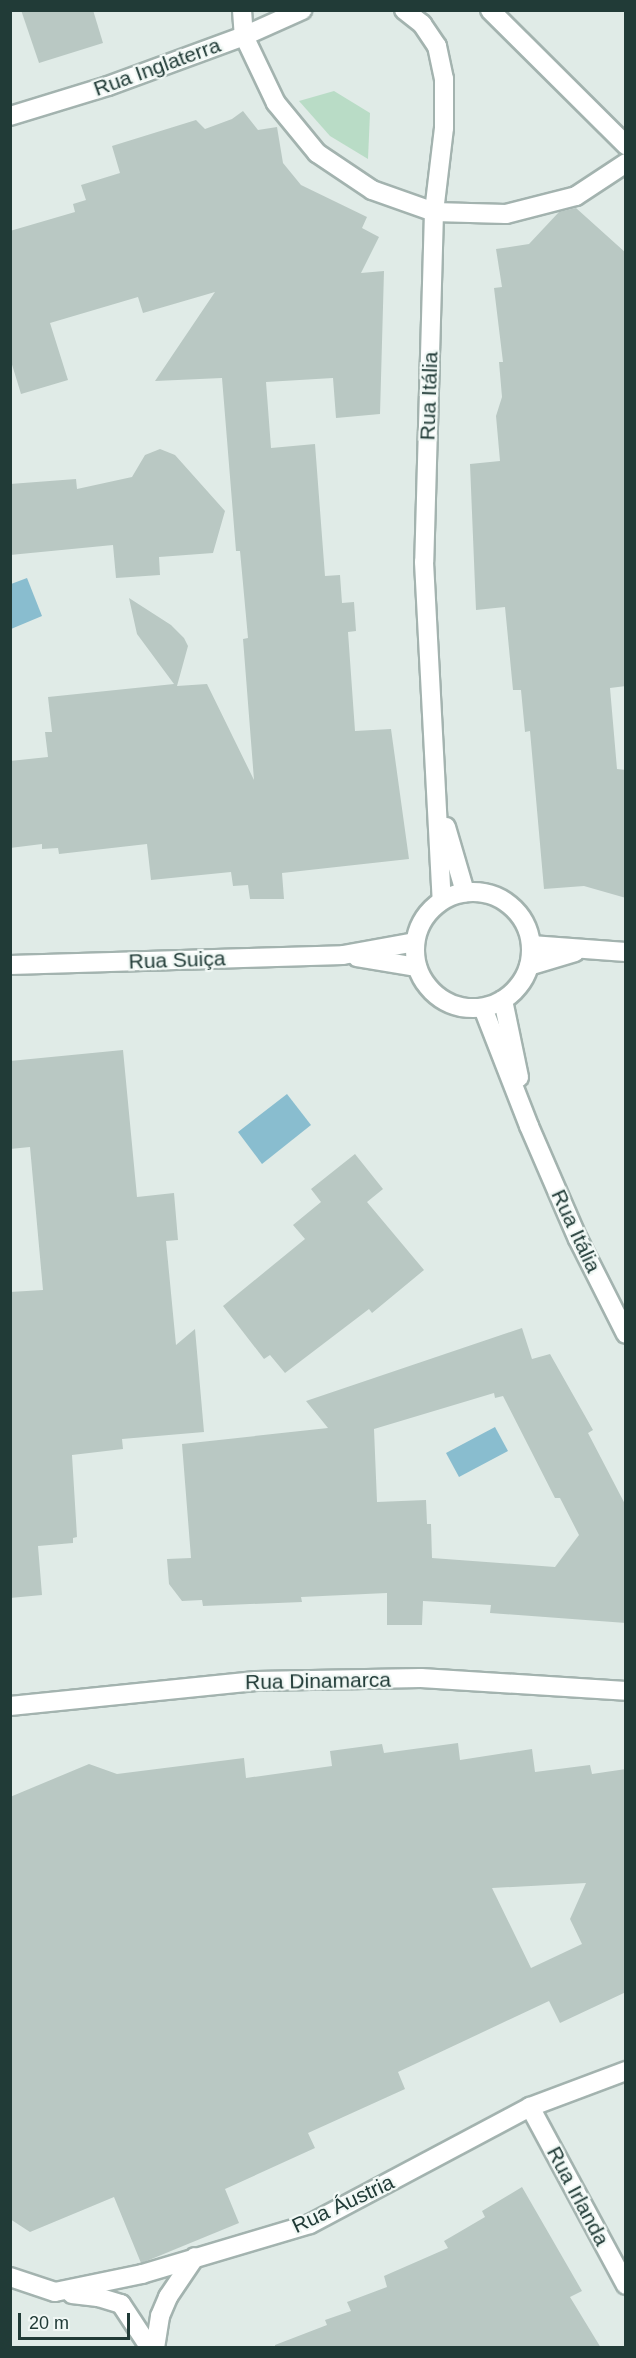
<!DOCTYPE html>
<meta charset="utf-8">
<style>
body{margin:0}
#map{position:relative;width:636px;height:2358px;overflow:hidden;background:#e0ebe7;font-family:Helvetica,sans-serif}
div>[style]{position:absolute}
.green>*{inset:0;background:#b9dcc6}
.water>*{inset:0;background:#89bdcf}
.building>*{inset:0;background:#b9c8c3}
.roads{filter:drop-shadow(2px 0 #a3b3af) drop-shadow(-2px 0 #a3b3af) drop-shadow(0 2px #a3b3af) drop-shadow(0 -2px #a3b3af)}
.street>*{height:18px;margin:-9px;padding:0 9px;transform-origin:9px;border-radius:9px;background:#fff}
.street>.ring{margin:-9px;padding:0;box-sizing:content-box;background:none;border:18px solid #fff;border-radius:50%}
.secondary>*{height:18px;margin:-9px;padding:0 9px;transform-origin:9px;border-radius:9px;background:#fff}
span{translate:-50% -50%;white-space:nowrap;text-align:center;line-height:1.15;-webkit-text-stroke:4.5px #f1f8f5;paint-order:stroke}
.street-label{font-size:21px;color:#213b37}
.frame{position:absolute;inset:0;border:12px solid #213b37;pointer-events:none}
.scale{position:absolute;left:18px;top:2313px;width:112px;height:27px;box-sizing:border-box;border:3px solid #213b37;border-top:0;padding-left:8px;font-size:18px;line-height:21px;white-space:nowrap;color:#213b37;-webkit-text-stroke:4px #f1f8f5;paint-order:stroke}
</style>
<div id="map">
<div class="green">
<i style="clip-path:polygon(334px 91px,370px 113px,368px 159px,330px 136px,299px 101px)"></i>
</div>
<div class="water">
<i style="clip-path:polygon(27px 578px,42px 616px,11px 629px,11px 584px)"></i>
<i style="clip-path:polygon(287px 1094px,311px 1125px,262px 1164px,238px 1132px)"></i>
<i style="clip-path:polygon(495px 1427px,508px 1451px,459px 1477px,446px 1453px)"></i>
</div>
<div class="building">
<i style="clip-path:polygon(21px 10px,93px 10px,103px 43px,39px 63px)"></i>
<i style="clip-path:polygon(243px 111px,258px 130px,277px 127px,283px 163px,301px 185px,367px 217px,362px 228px,379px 237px,361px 273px,384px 271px,380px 414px,336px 418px,333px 378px,266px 382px,271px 448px,315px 444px,325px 576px,340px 575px,342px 603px,354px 602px,356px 631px,348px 632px,355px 731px,391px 729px,409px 859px,282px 873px,284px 899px,250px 899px,248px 885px,233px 886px,231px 872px,151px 880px,147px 844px,59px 854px,58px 848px,42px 849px,42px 844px,10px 848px,10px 761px,48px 757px,45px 732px,52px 732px,48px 697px,174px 684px,137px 634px,129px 598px,171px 625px,184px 638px,188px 646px,177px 686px,207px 684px,254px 780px,243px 639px,248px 638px,240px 551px,236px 551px,222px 378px,155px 381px,215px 292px,143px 313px,138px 297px,50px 323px,68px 380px,21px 394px,10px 358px,10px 231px,75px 212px,73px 204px,86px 200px,81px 185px,120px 173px,112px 146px,196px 120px,205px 129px,232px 119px)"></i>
<i style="clip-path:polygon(576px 208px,626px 253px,626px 686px,610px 688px,617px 769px,626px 770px,626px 898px,584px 886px,544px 889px,530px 731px,525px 732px,521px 690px,513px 690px,505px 607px,476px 610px,470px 464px,500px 461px,496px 416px,502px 397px,499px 362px,503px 362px,494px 288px,502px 287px,496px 249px,529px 244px,559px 212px)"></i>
<i style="clip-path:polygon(160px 449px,175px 455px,225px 511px,213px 553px,159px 557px,160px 575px,116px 578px,113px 545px,10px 555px,10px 484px,76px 479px,77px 489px,132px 477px,145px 455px)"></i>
<i style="clip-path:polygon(123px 1050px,137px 1197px,174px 1193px,178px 1240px,166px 1241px,176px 1345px,195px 1329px,204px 1432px,122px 1439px,123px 1449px,72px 1455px,77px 1537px,73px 1538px,73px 1543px,38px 1546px,42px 1595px,10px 1598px,10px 1292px,43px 1290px,30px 1147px,10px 1149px,10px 1061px)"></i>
<i style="clip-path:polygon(355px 1154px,383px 1189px,367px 1202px,424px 1270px,372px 1313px,369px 1309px,285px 1373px,270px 1355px,264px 1359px,223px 1306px,305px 1239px,293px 1225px,321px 1202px,311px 1189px)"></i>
<i style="clip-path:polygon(evenodd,522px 1328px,532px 1359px,550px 1354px,593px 1430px,588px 1433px,626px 1506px,626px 1623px,490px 1613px,491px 1605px,423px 1601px,422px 1625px,387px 1625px,387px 1593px,301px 1597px,302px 1602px,203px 1606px,202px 1600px,182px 1601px,169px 1584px,167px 1559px,191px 1558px,182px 1444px,328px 1428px,306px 1401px,522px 1328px,494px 1393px,495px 1398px,503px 1396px,555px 1498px,560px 1498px,579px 1535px,555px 1567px,432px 1558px,431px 1524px,427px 1524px,426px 1500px,377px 1502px,374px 1429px,494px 1393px)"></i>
<i style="clip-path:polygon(evenodd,458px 1743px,460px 1760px,532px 1749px,535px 1772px,590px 1765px,592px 1774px,626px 1769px,626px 1992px,560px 2023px,549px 2001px,398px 2072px,405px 2089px,308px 2133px,315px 2148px,225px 2189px,239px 2223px,149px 2260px,141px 2263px,114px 2197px,30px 2232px,10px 2219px,10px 1797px,89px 1764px,117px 1774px,244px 1758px,246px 1778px,332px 1766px,330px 1751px,382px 1744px,384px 1753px,458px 1743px,586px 1883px,570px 1919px,582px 1944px,531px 1968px,492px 1888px,586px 1883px)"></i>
<i style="clip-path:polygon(522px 2187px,582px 2291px,570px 2297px,601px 2348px,275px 2348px,275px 2345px,327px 2325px,325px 2320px,351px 2311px,347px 2302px,387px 2287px,384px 2276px,448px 2248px,444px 2241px,485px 2217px,482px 2211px)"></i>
</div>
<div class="roads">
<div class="street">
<i style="left:242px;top:10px;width:26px;rotate:86deg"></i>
<i style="left:244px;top:36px;width:74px;rotate:64.5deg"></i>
<i style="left:276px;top:103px;width:65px;rotate:50.6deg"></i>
<i style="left:317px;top:153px;width:66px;rotate:33.9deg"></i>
<i style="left:372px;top:190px;width:66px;rotate:19.5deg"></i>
<i style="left:434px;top:212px;width:72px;rotate:1.6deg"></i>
<i style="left:506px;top:214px;width:72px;rotate:-14.4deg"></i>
<i style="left:576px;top:196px;width:60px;rotate:-33.4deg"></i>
<i style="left:404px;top:10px;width:23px;rotate:38deg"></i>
<i style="left:422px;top:24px;width:27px;rotate:56deg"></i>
<i style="left:437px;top:46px;width:34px;rotate:78deg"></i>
<i style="left:444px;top:79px;width:49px;rotate:90deg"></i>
<i style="left:444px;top:128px;width:85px;rotate:96.8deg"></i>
<i style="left:434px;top:212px;width:350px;rotate:91.6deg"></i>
<i style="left:424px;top:562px;width:338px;rotate:87deg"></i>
<i style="left:10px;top:116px;width:102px;rotate:-17deg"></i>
<i style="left:108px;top:86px;width:145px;rotate:-20.2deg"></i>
<i style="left:244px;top:36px;width:64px;rotate:-24.1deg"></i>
<i style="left:446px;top:827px;width:68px;rotate:73.7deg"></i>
<i class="ring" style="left:415px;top:892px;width:98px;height:98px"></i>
<i style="left:531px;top:945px;width:95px;rotate:4.2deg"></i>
<i style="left:357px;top:957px;width:61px;rotate:9.5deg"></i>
<i style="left:10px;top:965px;width:333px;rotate:-1.7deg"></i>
<i style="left:343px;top:955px;width:73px;rotate:-10.2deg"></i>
<i style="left:529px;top:966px;width:48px;rotate:-16.9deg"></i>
<i style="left:503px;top:1000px;width:79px;rotate:78.3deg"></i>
<i style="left:483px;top:1008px;width:127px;rotate:68.7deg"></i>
<i style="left:529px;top:1126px;width:123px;rotate:66.6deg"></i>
<i style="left:578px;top:1239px;width:106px;rotate:63.2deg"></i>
<i style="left:10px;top:1706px;width:247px;rotate:-5.8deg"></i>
<i style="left:256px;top:1681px;width:165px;rotate:-1deg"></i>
<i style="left:421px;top:1678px;width:205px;rotate:3.6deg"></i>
<i style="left:530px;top:2107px;width:202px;rotate:61.7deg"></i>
<i style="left:10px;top:2277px;width:47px;rotate:18.4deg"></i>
<i style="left:55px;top:2292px;width:89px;rotate:-11.7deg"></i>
<i style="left:142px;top:2274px;width:175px;rotate:-16.6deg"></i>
<i style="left:310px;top:2224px;width:249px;rotate:-28deg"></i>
<i style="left:530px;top:2107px;width:103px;rotate:-20.6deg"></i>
<i style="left:72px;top:2294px;width:26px;rotate:7deg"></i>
<i style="left:98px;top:2297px;width:24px;rotate:17deg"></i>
<i style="left:121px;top:2304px;width:53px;rotate:56.6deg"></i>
<i style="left:155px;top:2348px;width:32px;rotate:-81deg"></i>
<i style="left:160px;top:2316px;width:21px;rotate:-67deg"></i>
<i style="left:168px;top:2297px;width:48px;rotate:-56deg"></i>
</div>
<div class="secondary">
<i style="left:490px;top:10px;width:192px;rotate:44.8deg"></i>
</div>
</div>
<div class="street-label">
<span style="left:157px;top:67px;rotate:-20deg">Rua Inglaterra</span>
<span style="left:429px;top:396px;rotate:-88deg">Rua Itália</span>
<span style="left:177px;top:960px;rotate:-2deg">Rua Suiça</span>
<span style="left:576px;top:1231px;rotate:65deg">Rua Itália</span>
<span style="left:318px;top:1681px;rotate:-1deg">Rua Dinamarca</span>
<span style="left:578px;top:2196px;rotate:62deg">Rua Irlanda</span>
<span style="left:343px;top:2204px;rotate:-25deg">Rua Áustria</span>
</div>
<div class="frame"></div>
<div class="scale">20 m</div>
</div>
